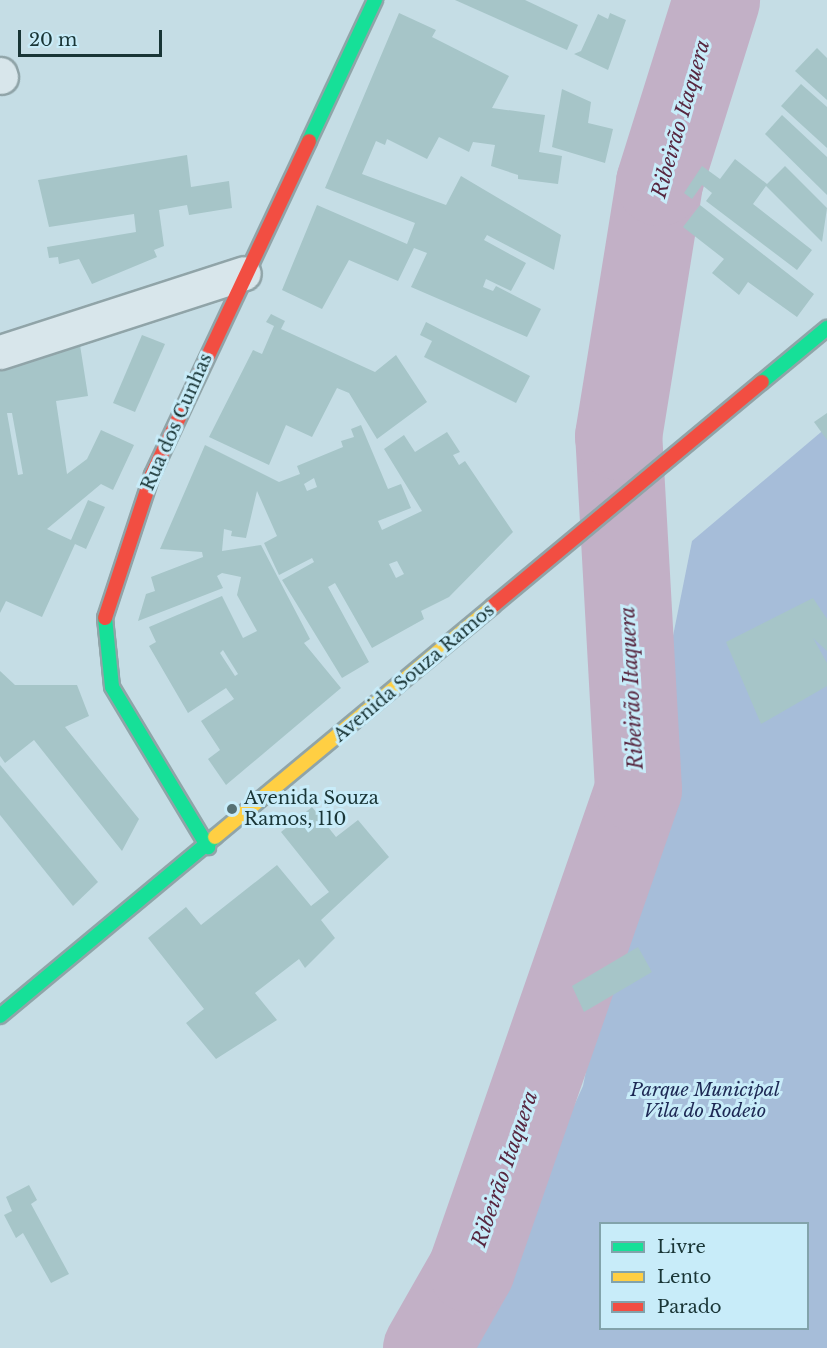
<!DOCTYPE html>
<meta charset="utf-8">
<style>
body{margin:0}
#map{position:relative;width:827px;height:1348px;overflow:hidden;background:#c5dde5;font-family:"Libre Baskerville",serif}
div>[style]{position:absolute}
.green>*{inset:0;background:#a6bdd9}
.river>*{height:87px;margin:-43.5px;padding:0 43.5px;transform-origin:43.5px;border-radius:43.5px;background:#c2b0c6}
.building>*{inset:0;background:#a6c5c8}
.roads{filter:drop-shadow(2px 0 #90a4a8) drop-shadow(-2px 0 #90a4a8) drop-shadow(0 2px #90a4a8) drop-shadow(0 -2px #90a4a8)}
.street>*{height:33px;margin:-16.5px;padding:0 16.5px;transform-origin:16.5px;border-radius:16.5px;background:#d8e6eb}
.fast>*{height:14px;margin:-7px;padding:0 7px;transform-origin:7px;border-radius:7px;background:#16e098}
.slow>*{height:14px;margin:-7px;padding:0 7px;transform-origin:7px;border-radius:7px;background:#ffcf43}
.jam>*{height:14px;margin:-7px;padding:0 7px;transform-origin:7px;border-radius:7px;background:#f24e42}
.dots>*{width:16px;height:16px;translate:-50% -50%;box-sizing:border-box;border:3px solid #c8ecf9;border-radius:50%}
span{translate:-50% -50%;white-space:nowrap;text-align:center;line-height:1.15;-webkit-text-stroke:6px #c8ecf9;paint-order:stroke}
.street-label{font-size:18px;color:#193536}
.poi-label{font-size:18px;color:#193536}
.left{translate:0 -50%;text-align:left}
.park-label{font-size:18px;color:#1d2854;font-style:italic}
.water-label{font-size:20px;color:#57263f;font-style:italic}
.legend{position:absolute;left:599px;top:1222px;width:210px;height:108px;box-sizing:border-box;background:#c8ecf9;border:2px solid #82a3ab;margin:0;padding:8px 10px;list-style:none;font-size:18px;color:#193536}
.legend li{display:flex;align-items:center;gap:12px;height:30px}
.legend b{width:30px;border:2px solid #82a3ab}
.scale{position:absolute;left:18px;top:30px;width:144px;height:27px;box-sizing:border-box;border:3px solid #193536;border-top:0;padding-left:8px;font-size:18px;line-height:21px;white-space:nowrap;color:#193536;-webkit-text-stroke:4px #c8ecf9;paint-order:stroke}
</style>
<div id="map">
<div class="green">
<i style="clip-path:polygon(evenodd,827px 427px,827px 1348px,464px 1348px,583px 1086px,692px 541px,827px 427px,600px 1224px,808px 1224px,808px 1328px,600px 1328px,600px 1224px)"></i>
</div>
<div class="river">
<i style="left:426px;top:1348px;width:91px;rotate:-60.3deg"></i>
<i style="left:471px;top:1269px;width:508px;rotate:-70.82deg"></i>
<i style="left:638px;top:789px;width:354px;rotate:-93.2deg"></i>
<i style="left:618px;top:436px;width:257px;rotate:-80.8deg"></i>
<i style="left:659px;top:182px;width:191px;rotate:-72.6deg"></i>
</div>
<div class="building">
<i style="clip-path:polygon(455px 0,525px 0,578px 25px,567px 50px)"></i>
<i style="clip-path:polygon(399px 13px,436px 30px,432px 37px,509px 76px,492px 108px,545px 115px,539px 152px,562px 156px,558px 184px,518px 179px,518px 175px,491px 166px,495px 145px,473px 142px,469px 152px,439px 137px,427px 159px,387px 139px,385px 145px,376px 141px,362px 174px,446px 205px,461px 176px,561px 235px,554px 270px,487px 235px,484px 240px,526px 263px,511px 291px,486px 279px,483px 287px,493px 291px,496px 286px,541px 309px,527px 337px,411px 287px,427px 253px,414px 248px,398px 281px,349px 260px,322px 309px,282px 290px,317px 205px,407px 244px,415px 223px,325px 188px)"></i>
<i style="clip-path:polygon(610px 13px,626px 20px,608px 70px,574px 54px,581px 51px,598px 14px,608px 19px)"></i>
<i style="clip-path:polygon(817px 48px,827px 58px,827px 100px,795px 71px)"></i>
<i style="clip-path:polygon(801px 84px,827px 107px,827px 148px,781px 106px)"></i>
<i style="clip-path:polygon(562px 89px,591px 102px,588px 123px,613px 129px,605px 163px,552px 147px)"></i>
<i style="clip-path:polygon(782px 115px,827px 157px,827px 195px,765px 134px)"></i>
<i style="clip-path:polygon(187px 155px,191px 187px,229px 181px,232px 208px,189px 215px,187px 205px,159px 210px,164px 246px,154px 250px,157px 257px,92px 284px,79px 259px,59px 264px,58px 257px,49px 258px,47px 247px,136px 232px,134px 214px,49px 227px,38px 180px)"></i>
<i style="clip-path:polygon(735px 159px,767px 184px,785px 166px,827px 208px,822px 242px,766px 186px,753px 204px,812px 250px,797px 270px,706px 201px,712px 193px,702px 185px,692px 199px,684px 193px,702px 166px,720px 179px)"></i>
<i style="clip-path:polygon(700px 205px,814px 294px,797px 317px,748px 282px,739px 295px,712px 273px,724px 259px,683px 227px)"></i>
<i style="clip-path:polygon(271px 314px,285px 321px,281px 329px,375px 372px,396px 355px,427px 402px,377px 439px,349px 393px,337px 388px,312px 437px,286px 425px,269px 465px,209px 437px,253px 350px,262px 354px,274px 326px,266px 322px)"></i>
<i style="clip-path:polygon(426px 322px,530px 376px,516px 403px,424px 357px,432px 341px,420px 335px)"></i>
<i style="clip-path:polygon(142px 335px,165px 344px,135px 412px,113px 403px)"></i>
<i style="clip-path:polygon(evenodd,80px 345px,88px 396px,56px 401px,67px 474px,87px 459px,101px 430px,134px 445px,113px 490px,101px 484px,47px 529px,71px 540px,88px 500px,105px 507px,86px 549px,75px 544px,42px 617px,6px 601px,0 613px,0 371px,80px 345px,7px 413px,12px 413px,23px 474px,18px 475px,7px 413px)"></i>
<i style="clip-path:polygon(827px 413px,827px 440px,814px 422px)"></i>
<i style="clip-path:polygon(evenodd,361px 425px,388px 489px,401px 484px,411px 508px,378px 521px,382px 530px,422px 511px,384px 449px,404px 435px,415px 452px,447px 432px,460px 452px,453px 455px,459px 465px,465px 461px,513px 532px,449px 597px,421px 611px,424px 619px,372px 648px,335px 583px,328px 587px,369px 662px,342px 678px,282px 580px,314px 562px,312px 558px,279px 575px,264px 543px,277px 536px,257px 491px,246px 538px,231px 536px,232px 531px,224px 529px,222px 551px,261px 545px,310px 639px,304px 643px,341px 688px,226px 785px,208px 759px,220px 750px,201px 721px,234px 699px,226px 688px,188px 713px,149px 646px,156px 642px,149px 627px,222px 596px,243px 638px,257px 631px,237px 595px,241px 577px,222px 573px,217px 576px,223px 588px,138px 621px,146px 594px,155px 591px,151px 577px,203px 557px,202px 552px,160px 549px,205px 445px,279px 482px,300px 474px,297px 466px,343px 447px,341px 441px,354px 437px,351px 429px,361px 425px,314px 478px,317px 487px,307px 491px,304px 484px,314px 478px,361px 425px,397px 561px,404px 574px,396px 578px,389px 564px,397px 561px,361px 425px,223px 650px,238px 674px,235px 676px,220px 653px,223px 650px)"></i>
<i style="clip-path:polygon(813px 598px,827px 619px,827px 651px,813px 638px,827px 663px,827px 686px,761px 724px,726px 642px)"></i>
<i style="clip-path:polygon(0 671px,15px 685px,77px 685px,89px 716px,65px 727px,139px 819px,122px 851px,34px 740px,5px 763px,0 756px)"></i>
<i style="clip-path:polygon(0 765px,98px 882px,73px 906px,0 815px)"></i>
<i style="clip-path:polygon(312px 807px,336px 837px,358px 820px,389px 857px,321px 920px,335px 938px,305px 968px,299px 959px,255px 993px,277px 1020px,216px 1059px,186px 1023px,204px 1009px,148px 938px,186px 907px,201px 925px,277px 865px,311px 906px,329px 892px,281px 832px)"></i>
<i style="clip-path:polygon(638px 947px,652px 972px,584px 1012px,572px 986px)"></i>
<i style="clip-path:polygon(29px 1185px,37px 1200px,31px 1204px,69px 1274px,51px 1283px,23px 1233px,16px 1238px,4px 1215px,12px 1211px,6px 1197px)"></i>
</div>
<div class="roads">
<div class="street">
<i style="left:0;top:74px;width:3px;rotate:72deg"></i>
<i style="left:0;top:352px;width:256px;rotate:-17.9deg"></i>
</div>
<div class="fast">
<i style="left:309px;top:141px;width:156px;rotate:-64.9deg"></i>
<i style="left:762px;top:382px;width:85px;rotate:-39.7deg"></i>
<i style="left:105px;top:618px;width:69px;rotate:84.2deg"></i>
<i style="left:112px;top:687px;width:187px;rotate:59deg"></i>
<i style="left:0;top:1016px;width:280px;rotate:-39.8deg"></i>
</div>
<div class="slow">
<i style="left:215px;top:837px;width:361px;rotate:-39.7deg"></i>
</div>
<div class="jam">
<i style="left:493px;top:606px;width:350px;rotate:-39.8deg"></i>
<i style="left:105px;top:618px;width:151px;rotate:-71.8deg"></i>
<i style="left:152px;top:475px;width:369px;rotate:-64.8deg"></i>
</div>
</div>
<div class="dots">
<i style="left:232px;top:809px;background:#557073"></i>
</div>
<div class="street-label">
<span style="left:177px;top:422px;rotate:-66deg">Rua dos Cunhas</span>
<span style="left:414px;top:673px;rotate:-40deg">Avenida Souza Ramos</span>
</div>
<div class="poi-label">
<span class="left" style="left:244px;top:809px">Avenida Souza<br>Ramos, 110</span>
</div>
<div class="park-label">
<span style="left:705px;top:1101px">Parque Municipal<br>Vila do Rodeio</span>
</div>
<div class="water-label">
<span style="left:681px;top:119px;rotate:-74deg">Ribeirão Itaquera</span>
<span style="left:632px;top:688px;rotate:-93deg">Ribeirão Itaquera</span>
<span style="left:505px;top:1169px;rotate:-71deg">Ribeirão Itaquera</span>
</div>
<ul class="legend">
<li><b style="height:8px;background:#16e098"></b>Livre</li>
<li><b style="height:8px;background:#ffcf43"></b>Lento</li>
<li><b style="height:8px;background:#f24e42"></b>Parado</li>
</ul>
<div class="scale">20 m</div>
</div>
